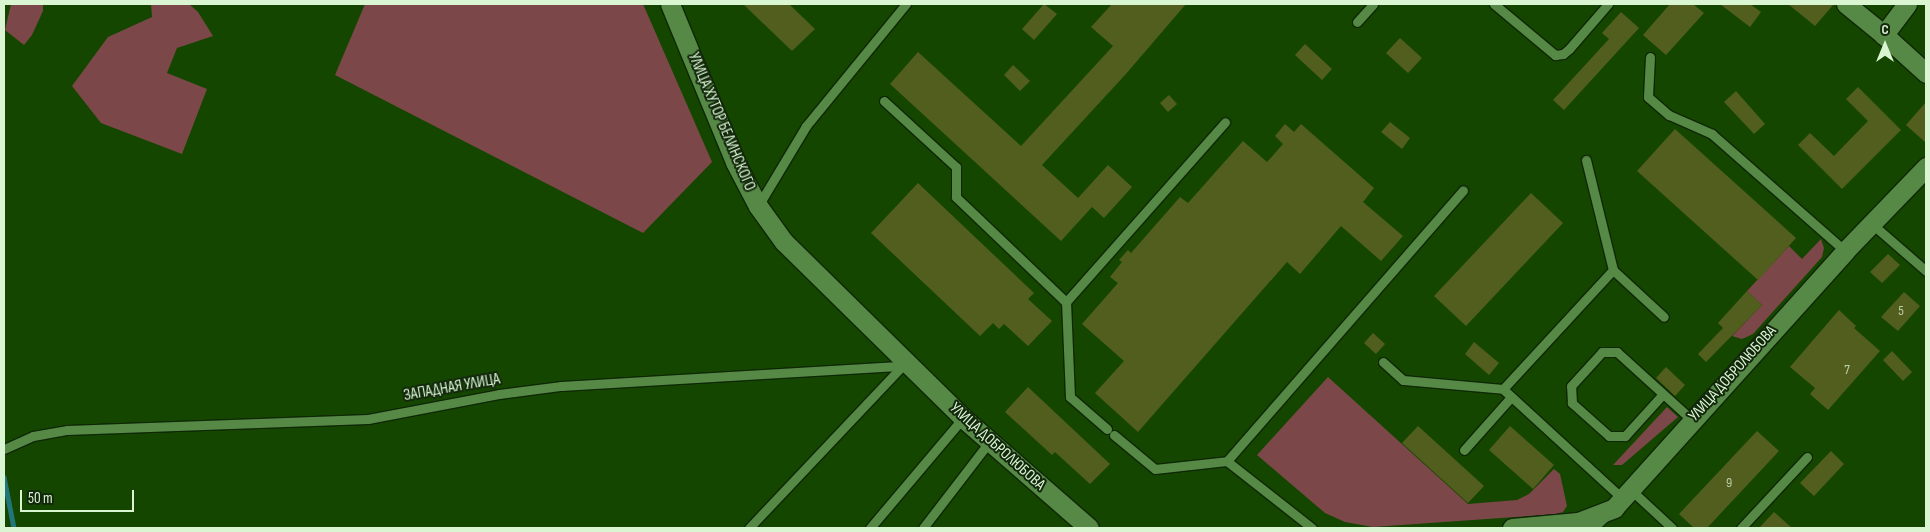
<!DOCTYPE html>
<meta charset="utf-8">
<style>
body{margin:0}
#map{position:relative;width:1930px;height:532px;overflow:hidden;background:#154600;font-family:"Sofia Sans Condensed",sans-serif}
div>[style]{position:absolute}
.green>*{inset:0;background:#7c4748}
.stream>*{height:4.5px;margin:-2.25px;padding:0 2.25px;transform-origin:2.25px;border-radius:2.25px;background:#217679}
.building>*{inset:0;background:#525e1e}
.roads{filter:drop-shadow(1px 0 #0e2806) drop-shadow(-1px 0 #0e2806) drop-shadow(0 1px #0e2806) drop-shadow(0 -1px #0e2806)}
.lane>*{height:9px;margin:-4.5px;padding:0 4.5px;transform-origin:4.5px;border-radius:4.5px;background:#568846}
.street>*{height:19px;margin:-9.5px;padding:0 9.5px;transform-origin:9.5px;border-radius:9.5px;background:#568846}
span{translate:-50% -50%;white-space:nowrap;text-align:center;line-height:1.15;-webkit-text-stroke:4px #12270c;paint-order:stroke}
.number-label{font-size:14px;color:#b7cfa4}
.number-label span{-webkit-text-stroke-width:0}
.street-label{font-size:16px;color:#d9f5d1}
.frame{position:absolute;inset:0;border:5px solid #d9f5d1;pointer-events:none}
.north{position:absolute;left:1860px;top:20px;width:50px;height:50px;-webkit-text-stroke:4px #12270c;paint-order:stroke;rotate:0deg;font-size:14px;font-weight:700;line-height:20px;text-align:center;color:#d9f5d1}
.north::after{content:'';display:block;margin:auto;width:18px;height:22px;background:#d9f5d1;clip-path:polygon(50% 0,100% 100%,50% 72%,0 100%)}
.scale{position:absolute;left:20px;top:490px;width:114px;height:22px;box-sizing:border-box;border:2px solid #d9f5d1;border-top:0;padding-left:6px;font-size:15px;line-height:18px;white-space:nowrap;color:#d9f5d1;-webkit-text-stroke:4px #12270c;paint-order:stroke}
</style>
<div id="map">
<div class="green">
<i style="clip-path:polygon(11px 4px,43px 4px,43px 11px,32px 35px,24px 45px,5px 30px)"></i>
<i style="clip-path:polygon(151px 4px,189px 4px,198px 12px,213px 36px,177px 48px,167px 73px,207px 89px,182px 154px,101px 123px,72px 86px,108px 37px,152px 17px)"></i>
<i style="clip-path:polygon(365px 4px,643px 4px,712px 162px,643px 233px,335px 75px)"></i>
<i style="clip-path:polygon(1821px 239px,1824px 248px,1822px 257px,1753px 334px,1742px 339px,1732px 336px,1762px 305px,1747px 291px,1789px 246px,1802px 259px)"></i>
<i style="clip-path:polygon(1328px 377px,1468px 504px,1517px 500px,1529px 494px,1554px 469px,1560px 474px,1567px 506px,1563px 512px,1556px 514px,1373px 527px,1345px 522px,1325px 513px,1257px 455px)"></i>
<i style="clip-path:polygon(1667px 407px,1678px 417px,1622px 465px,1613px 465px)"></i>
</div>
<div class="stream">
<i style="left:4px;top:477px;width:52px;rotate:78.9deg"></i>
</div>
<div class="building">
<i style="clip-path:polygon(743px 4px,789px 4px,815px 29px,792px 51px)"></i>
<i style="clip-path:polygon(1044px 4px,1057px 14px,1034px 40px,1022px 29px)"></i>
<i style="clip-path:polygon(1112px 4px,1186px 4px,1125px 75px,1042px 165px,1078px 198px,1108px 165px,1132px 187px,1104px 218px,1092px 207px,1061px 241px,890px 84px,918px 52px,1021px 146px,1113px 46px,1091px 27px)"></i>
<i style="clip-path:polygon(1670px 4px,1693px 4px,1704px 13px,1666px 55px,1643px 35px)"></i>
<i style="clip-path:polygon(1720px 4px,1750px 4px,1761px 12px,1750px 27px)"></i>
<i style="clip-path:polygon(1788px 4px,1834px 4px,1815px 26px)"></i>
<i style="clip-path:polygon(1621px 12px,1639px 28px,1564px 110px,1553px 100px,1609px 39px,1602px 33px)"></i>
<i style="clip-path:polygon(1400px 38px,1422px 58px,1408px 73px,1386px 53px)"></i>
<i style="clip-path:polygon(1305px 44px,1332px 69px,1322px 80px,1295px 55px)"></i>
<i style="clip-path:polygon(1013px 65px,1030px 81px,1020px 91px,1004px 75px)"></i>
<i style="clip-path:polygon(1858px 87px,1901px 130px,1842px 189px,1798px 145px,1810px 133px,1834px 156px,1868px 121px,1846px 99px)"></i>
<i style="clip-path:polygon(1736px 91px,1765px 124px,1754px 134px,1724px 102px)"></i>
<i style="clip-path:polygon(1169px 95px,1177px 104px,1168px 112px,1160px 103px)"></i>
<i style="clip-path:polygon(1926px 102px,1926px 143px,1906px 125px)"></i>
<i style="clip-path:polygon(1390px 122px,1410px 138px,1402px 149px,1381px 132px)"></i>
<i style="clip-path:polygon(1285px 124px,1294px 132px,1301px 124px,1374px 188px,1363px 202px,1403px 236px,1381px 261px,1341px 226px,1300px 274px,1287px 262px,1138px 432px,1095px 393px,1124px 361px,1082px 324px,1118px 283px,1110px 277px,1122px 262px,1119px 260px,1128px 250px,1131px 253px,1180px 197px,1188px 203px,1243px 141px,1267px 162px,1283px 144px,1275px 136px)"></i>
<i style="clip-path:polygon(1675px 129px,1796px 238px,1758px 280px,1637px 171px)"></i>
<i style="clip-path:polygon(918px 183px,1034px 293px,1028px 299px,1052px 321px,1028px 346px,1004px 324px,999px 329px,993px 323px,980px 336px,871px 233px)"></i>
<i style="clip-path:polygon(1531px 193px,1563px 223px,1466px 326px,1434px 296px)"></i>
<i style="clip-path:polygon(1888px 254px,1900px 265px,1882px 283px,1870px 272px)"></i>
<i style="clip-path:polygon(1747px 291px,1762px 305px,1706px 362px,1698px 354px,1723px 328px,1718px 323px)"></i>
<i style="clip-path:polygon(1904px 292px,1920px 306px,1898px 331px,1881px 317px)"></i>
<i style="clip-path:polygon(1839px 310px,1856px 326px,1854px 328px,1880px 351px,1828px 410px,1810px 394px,1815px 388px,1790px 367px)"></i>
<i style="clip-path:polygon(1373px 333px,1385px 344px,1376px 354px,1364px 343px)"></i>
<i style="clip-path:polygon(1474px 342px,1499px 363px,1489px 375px,1465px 354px)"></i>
<i style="clip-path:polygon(1892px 351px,1912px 372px,1903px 381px,1883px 360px)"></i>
<i style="clip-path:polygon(1666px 367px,1685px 385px,1675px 396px,1656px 378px)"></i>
<i style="clip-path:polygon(1028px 387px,1110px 464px,1090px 484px,1055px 452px,1052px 455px,1005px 412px)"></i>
<i style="clip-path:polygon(1418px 426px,1484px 486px,1468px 503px,1402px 443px)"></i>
<i style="clip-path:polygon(1510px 426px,1554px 465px,1533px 489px,1489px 450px)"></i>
<i style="clip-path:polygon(1757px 431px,1779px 451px,1707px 528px,1694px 528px,1679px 514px)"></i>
<i style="clip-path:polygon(1831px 451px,1844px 464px,1814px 496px,1800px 483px)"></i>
<i style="clip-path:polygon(1774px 512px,1792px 528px,1759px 528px)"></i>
</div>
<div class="roads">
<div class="lane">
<i style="left:1494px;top:4px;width:80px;rotate:39.9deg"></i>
<i style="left:1555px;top:55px;width:8px;rotate:-7deg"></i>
<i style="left:1563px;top:54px;width:8px;rotate:-40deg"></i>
<i style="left:1569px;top:49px;width:60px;rotate:-49.1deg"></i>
<i style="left:1357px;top:22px;width:24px;rotate:-48deg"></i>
<i style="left:1650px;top:57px;width:40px;rotate:92.9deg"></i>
<i style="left:1648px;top:97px;width:28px;rotate:41deg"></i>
<i style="left:1669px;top:115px;width:47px;rotate:23.8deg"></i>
<i style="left:1712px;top:134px;width:177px;rotate:41.3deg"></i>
<i style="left:884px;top:101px;width:98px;rotate:42.5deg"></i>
<i style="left:956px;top:167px;width:30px;rotate:90deg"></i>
<i style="left:956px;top:197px;width:152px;rotate:43.7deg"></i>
<i style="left:1586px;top:160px;width:113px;rotate:76.2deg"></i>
<i style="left:758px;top:206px;width:93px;rotate:-59deg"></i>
<i style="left:806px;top:126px;width:158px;rotate:-50.7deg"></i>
<i style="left:1871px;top:223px;width:73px;rotate:41.1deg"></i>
<i style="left:1383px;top:362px;width:27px;rotate:42deg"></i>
<i style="left:1403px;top:380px;width:100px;rotate:5.1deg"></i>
<i style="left:1663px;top:394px;width:57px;rotate:132.1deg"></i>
<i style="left:1625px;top:436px;width:16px;rotate:180deg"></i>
<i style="left:1609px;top:436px;width:50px;rotate:-138.3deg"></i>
<i style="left:1572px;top:403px;width:17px;rotate:-93deg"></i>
<i style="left:1571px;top:386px;width:46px;rotate:-47.6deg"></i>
<i style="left:1602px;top:352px;width:15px"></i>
<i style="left:1617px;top:352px;width:101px;rotate:42.2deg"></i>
<i style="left:1107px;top:429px;width:49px;rotate:-139.1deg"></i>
<i style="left:1070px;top:397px;width:95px;rotate:-92.4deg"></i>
<i style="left:1066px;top:302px;width:240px;rotate:-48.5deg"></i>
<i style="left:1114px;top:435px;width:53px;rotate:39.7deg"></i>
<i style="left:1155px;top:469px;width:72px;rotate:-6.3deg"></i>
<i style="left:4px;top:449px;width:32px;rotate:-24deg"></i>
<i style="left:33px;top:436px;width:35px;rotate:-10deg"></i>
<i style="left:67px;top:430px;width:301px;rotate:-2.1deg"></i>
<i style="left:368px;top:419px;width:133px;rotate:-10.8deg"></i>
<i style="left:499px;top:394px;width:63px;rotate:-7.4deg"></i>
<i style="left:561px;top:386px;width:342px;rotate:-3.4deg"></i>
<i style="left:902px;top:366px;width:6px;rotate:-39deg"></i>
<i style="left:1464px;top:450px;width:71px;rotate:-48.4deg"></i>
<i style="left:1631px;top:490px;width:56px;rotate:42.8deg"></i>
<i style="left:1623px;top:499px;width:163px;rotate:-137.5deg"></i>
<i style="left:1503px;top:389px;width:162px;rotate:-47.3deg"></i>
<i style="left:1613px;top:270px;width:69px;rotate:42.7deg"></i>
<i style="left:749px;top:528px;width:223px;rotate:-46.6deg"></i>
<i style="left:870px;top:528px;width:144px;rotate:-49.8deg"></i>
<i style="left:923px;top:528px;width:110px;rotate:-52.4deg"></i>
<i style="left:1312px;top:528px;width:108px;rotate:-141.8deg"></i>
<i style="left:1227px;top:461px;width:359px;rotate:-48.9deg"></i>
<i style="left:1593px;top:528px;width:16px;rotate:-43deg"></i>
<i style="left:1741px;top:528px;width:97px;rotate:-47.1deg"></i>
</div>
<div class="street">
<i style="left:670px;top:4px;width:171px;rotate:67.6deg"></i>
<i style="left:735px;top:162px;width:50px;rotate:62.4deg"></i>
<i style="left:758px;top:206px;width:44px;rotate:54.2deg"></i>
<i style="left:784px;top:242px;width:251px;rotate:44.5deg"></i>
<i style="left:963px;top:418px;width:167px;rotate:41.1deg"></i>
<i style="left:1846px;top:4px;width:49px;rotate:39.2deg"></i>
<i style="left:1907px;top:4px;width:39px;rotate:127deg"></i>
<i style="left:1884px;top:35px;width:57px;rotate:42.1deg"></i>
<i style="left:1512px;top:528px;width:66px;rotate:-5.2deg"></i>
<i style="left:1578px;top:522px;width:39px;rotate:-21deg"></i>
<i style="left:1614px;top:508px;width:346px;rotate:-48deg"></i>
<i style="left:1845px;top:251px;width:117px;rotate:-46deg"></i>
</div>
</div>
<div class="number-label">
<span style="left:1901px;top:311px">5</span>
<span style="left:1847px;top:370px">7</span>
<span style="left:1729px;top:483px">9</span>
</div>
<div class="street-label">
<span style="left:721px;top:122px;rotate:67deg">УЛИЦА ХУТОР БЕЛИНСКОГО</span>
<span style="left:1733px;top:374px;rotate:-48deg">УЛИЦА ДОБРОЛЮБОВА</span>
<span style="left:452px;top:388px;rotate:-10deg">ЗАПАДНАЯ УЛИЦА</span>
<span style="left:997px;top:447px;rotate:42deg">УЛИЦА ДОБРОЛЮБОВА</span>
</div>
<div class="frame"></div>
<div class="north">С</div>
<div class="scale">50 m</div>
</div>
